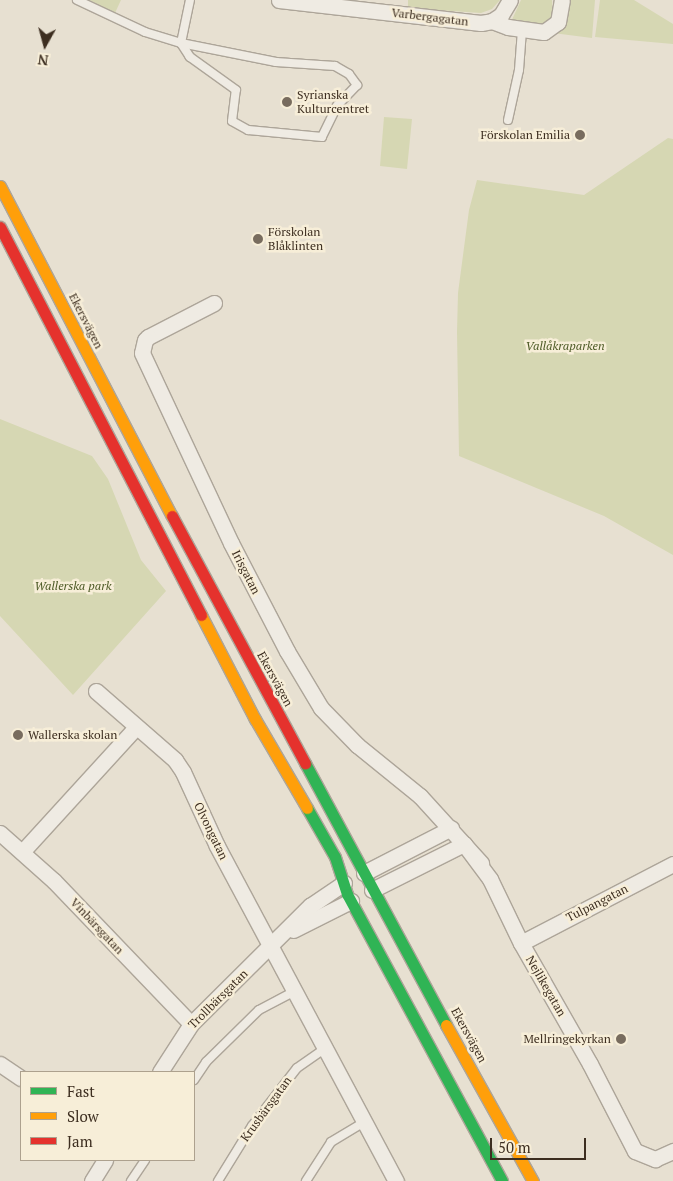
<!DOCTYPE html>
<meta charset="utf-8">
<style>
body{margin:0}
#map{position:relative;width:673px;height:1181px;overflow:hidden;background:#e7e0d1;font-family:"PT Serif",serif}
div>[style]{position:absolute}
.green>*{inset:0;background:#d6d7b3}
.roads{filter:drop-shadow(1px 0 #ada599) drop-shadow(-1px 0 #ada599) drop-shadow(0 1px #ada599) drop-shadow(0 -1px #ada599)}
.lane>*{height:8px;margin:-4px;padding:0 4px;transform-origin:4px;border-radius:4px;background:#efebe3}
.street>*{height:15px;margin:-7.5px;padding:0 7.5px;transform-origin:7.5px;border-radius:7.5px;background:#efebe3}
.fast>*{height:11px;margin:-5.5px;padding:0 5.5px;transform-origin:5.5px;border-radius:5.5px;background:#30b455}
.slow>*{height:11px;margin:-5.5px;padding:0 5.5px;transform-origin:5.5px;border-radius:5.5px;background:#ff9f0a}
.jam>*{height:11px;margin:-5.5px;padding:0 5.5px;transform-origin:5.5px;border-radius:5.5px;background:#e5322d}
.dots>*{width:14px;height:14px;translate:-50% -50%;box-sizing:border-box;border:2px solid #f7eed8;border-radius:50%}
span{translate:-50% -50%;white-space:nowrap;text-align:center;line-height:1.15;-webkit-text-stroke:5px #f7eed8;paint-order:stroke}
.street-label{font-size:12px;color:#3d2e20}
.poi-label{font-size:12px;color:#3d2e20}
.left{translate:0 -50%;text-align:left}
.right{translate:-100% -50%;text-align:right}
.park-label{font-size:12px;color:#4d5a26;font-style:italic}
.legend{position:absolute;left:20px;top:1071px;width:175px;height:90px;box-sizing:border-box;background:#f7eed8;border:1px solid #ada18e;margin:0;padding:6px 9px;list-style:none;font-size:15px;color:#3d2e20}
.legend li{display:flex;align-items:center;gap:10px;height:25px}
.legend b{width:25px;border:1px solid #ada18e}
.north{position:absolute;left:20px;top:20px;width:50px;height:50px;-webkit-text-stroke:4px #f7eed8;paint-order:stroke;rotate:187deg;font-size:14px;font-weight:700;line-height:20px;text-align:center;color:#3d2e20}
.north::after{content:'';display:block;margin:auto;width:18px;height:22px;background:#3d2e20;clip-path:polygon(50% 0,100% 100%,50% 72%,0 100%)}
.scale{position:absolute;left:490px;top:1138px;width:96px;height:22px;box-sizing:border-box;border:2px solid #3d2e20;border-top:0;padding-left:6px;font-size:15px;line-height:18px;white-space:nowrap;color:#3d2e20;-webkit-text-stroke:4px #f7eed8;paint-order:stroke}
</style>
<div id="map">
<div class="green">
<i style="clip-path:polygon(89px 0,121px 0,115px 13px)"></i>
<i style="clip-path:polygon(408px 0,500px 0,492px 9px,481px 13px,408px 8px)"></i>
<i style="clip-path:polygon(521px 0,552px 0,553px 16px,547px 26px,510px 24px)"></i>
<i style="clip-path:polygon(566px 0,595px 0,592px 38px,553px 33px,566px 22px)"></i>
<i style="clip-path:polygon(600px 0,634px 0,673px 24px,673px 44px,595px 37px)"></i>
<i style="clip-path:polygon(384px 117px,412px 119px,407px 169px,380px 166px)"></i>
<i style="clip-path:polygon(668px 138px,673px 139px,673px 555px,604px 516px,459px 456px,457px 332px,458px 293px,469px 210px,477px 180px,584px 195px)"></i>
<i style="clip-path:polygon(0 419px,92px 456px,108px 479px,141px 560px,166px 591px,73px 695px,0 616px)"></i>
</div>
<div class="roads">
<div class="lane">
<i style="left:77px;top:0;width:75px;rotate:25.2deg"></i>
<i style="left:145px;top:32px;width:38px;rotate:17deg"></i>
<i style="left:181px;top:43px;width:97px;rotate:11.3deg"></i>
<i style="left:276px;top:62px;width:59px;rotate:3.9deg"></i>
<i style="left:335px;top:66px;width:16px;rotate:30deg"></i>
<i style="left:349px;top:74px;width:14px;rotate:54deg"></i>
<i style="left:357px;top:85px;width:29px;rotate:134deg"></i>
<i style="left:337px;top:106px;width:34px;rotate:116deg"></i>
<i style="left:322px;top:137px;width:74px;rotate:-174.6deg"></i>
<i style="left:248px;top:130px;width:18px;rotate:-151deg"></i>
<i style="left:232px;top:121px;width:31px;rotate:-83deg"></i>
<i style="left:236px;top:90px;width:57px;rotate:-144.3deg"></i>
<i style="left:190px;top:57px;width:17px;rotate:-123deg"></i>
<i style="left:181px;top:43px;width:44px;rotate:-78.2deg"></i>
<i style="left:508px;top:120px;width:51px;rotate:-77.6deg"></i>
<i style="left:519px;top:70px;width:40px;rotate:-85.7deg"></i>
<i style="left:194px;top:1080px;width:22px;rotate:-56deg"></i>
<i style="left:206px;top:1062px;width:74px;rotate:-44.5deg"></i>
<i style="left:259px;top:1010px;width:41px;rotate:-27.8deg"></i>
<i style="left:131px;top:1181px;width:25px;rotate:-56deg"></i>
<i style="left:218px;top:1181px;width:65px;rotate:-58.3deg"></i>
<i style="left:252px;top:1126px;width:73px;rotate:-52.2deg"></i>
<i style="left:297px;top:1068px;width:35px;rotate:-35deg"></i>
<i style="left:306px;top:1181px;width:46px;rotate:-57.3deg"></i>
<i style="left:331px;top:1142px;width:41px;rotate:-31deg"></i>
</div>
<div class="street">
<i style="left:279px;top:0;width:203px;rotate:6.5deg"></i>
<i style="left:481px;top:23px;width:11px;rotate:-10deg"></i>
<i style="left:492px;top:21px;width:11px;rotate:-34deg"></i>
<i style="left:501px;top:15px;width:17px;rotate:-59deg"></i>
<i style="left:492px;top:21px;width:17px;rotate:21deg"></i>
<i style="left:508px;top:27px;width:36px;rotate:8deg"></i>
<i style="left:544px;top:32px;width:17px;rotate:-36deg"></i>
<i style="left:558px;top:22px;width:22px;rotate:-80deg"></i>
<i style="left:214px;top:303px;width:74px;rotate:152.7deg"></i>
<i style="left:148px;top:337px;width:4px;rotate:135deg"></i>
<i style="left:145px;top:340px;width:13px;rotate:103deg"></i>
<i style="left:142px;top:353px;width:210px;rotate:64.9deg"></i>
<i style="left:231px;top:543px;width:122px;rotate:62.6deg"></i>
<i style="left:287px;top:651px;width:66px;rotate:59.2deg"></i>
<i style="left:321px;top:708px;width:52px;rotate:45.8deg"></i>
<i style="left:357px;top:745px;width:81px;rotate:39deg"></i>
<i style="left:420px;top:796px;width:91px;rotate:47.7deg"></i>
<i style="left:96px;top:691px;width:105px;rotate:41.1deg"></i>
<i style="left:175px;top:760px;width:14px;rotate:56deg"></i>
<i style="left:183px;top:772px;width:81px;rotate:65.3deg"></i>
<i style="left:217px;top:846px;width:380px;rotate:61.9deg"></i>
<i style="left:0;top:833px;width:72px;rotate:41.6deg"></i>
<i style="left:54px;top:881px;width:198px;rotate:46.2deg"></i>
<i style="left:22px;top:852px;width:169px;rotate:-47.6deg"></i>
<i style="left:364px;top:873px;width:98px;rotate:-27.3deg"></i>
<i style="left:372px;top:890px;width:103px;rotate:-26.6deg"></i>
<i style="left:464px;top:844px;width:44px;rotate:53.4deg"></i>
<i style="left:490px;top:879px;width:71px;rotate:64.2deg"></i>
<i style="left:521px;top:943px;width:139px;rotate:60.3deg"></i>
<i style="left:590px;top:1064px;width:98px;rotate:62.7deg"></i>
<i style="left:635px;top:1151px;width:22px;rotate:22deg"></i>
<i style="left:655px;top:1159px;width:20px;rotate:-24deg"></i>
<i style="left:293px;top:930px;width:65px;rotate:-26.6deg"></i>
<i style="left:521px;top:943px;width:171px;rotate:-27.5deg"></i>
<i style="left:0;top:1064px;width:25px;rotate:34deg"></i>
<i style="left:160px;top:1072px;width:57px;rotate:-57.1deg"></i>
<i style="left:191px;top:1024px;width:168px;rotate:-44.8deg"></i>
<i style="left:310px;top:906px;width:41px;rotate:-34.1deg"></i>
<i style="left:92px;top:1181px;width:25px;rotate:-58deg"></i>
</div>
<div class="fast">
<i style="left:305px;top:763px;width:298px;rotate:61.7deg"></i>
<i style="left:307px;top:808px;width:56px;rotate:60.3deg"></i>
<i style="left:335px;top:857px;width:39px;rotate:72deg"></i>
<i style="left:347px;top:894px;width:326px;rotate:61.6deg"></i>
</div>
<div class="slow">
<i style="left:0;top:186px;width:372px;rotate:62.5deg"></i>
<i style="left:201px;top:615px;width:117px;rotate:62.6deg"></i>
<i style="left:255px;top:719px;width:103px;rotate:59.7deg"></i>
<i style="left:446px;top:1025px;width:179px;rotate:60.9deg"></i>
</div>
<div class="jam">
<i style="left:0;top:227px;width:437px;rotate:62.6deg"></i>
<i style="left:172px;top:516px;width:281px;rotate:61.7deg"></i>
</div>
</div>
<div class="dots">
<i style="left:287px;top:102px;background:#786c5e"></i>
<i style="left:580px;top:135px;background:#786c5e"></i>
<i style="left:258px;top:239px;background:#786c5e"></i>
<i style="left:18px;top:735px;background:#786c5e"></i>
<i style="left:621px;top:1039px;background:#786c5e"></i>
</div>
<div class="street-label">
<span style="left:430px;top:17px;rotate:7deg">Varbergagatan</span>
<span style="left:86px;top:321px;rotate:63deg">Ekersvägen</span>
<span style="left:246px;top:572px;rotate:63deg">Irisgatan</span>
<span style="left:275px;top:679px;rotate:61deg">Ekersvägen</span>
<span style="left:211px;top:831px;rotate:64deg">Olvongatan</span>
<span style="left:597px;top:903px;rotate:-27deg">Tulpangatan</span>
<span style="left:97px;top:926px;rotate:47deg">Vinbärsgatan</span>
<span style="left:546px;top:986px;rotate:60deg">Nejlikegatan</span>
<span style="left:218px;top:999px;rotate:-45deg">Trollbärsgatan</span>
<span style="left:469px;top:1035px;rotate:61deg">Ekersvägen</span>
<span style="left:266px;top:1109px;rotate:-54deg">Krusbärsgatan</span>
</div>
<div class="poi-label">
<span class="left" style="left:297px;top:102px">Syrianska<br>Kulturcentret</span>
<span class="right" style="left:570px;top:135px">Förskolan Emilia</span>
<span class="left" style="left:268px;top:239px">Förskolan<br>Blåklinten</span>
<span class="left" style="left:28px;top:735px">Wallerska skolan</span>
<span class="right" style="left:611px;top:1039px">Mellringekyrkan</span>
</div>
<div class="park-label">
<span style="left:565px;top:346px">Vallåkraparken</span>
<span style="left:73px;top:586px">Wallerska park</span>
</div>
<ul class="legend">
<li><b style="height:6px;background:#30b455"></b>Fast</li>
<li><b style="height:6px;background:#ff9f0a"></b>Slow</li>
<li><b style="height:6px;background:#e5322d"></b>Jam</li>
</ul>
<div class="north">N</div>
<div class="scale">50 m</div>
</div>
